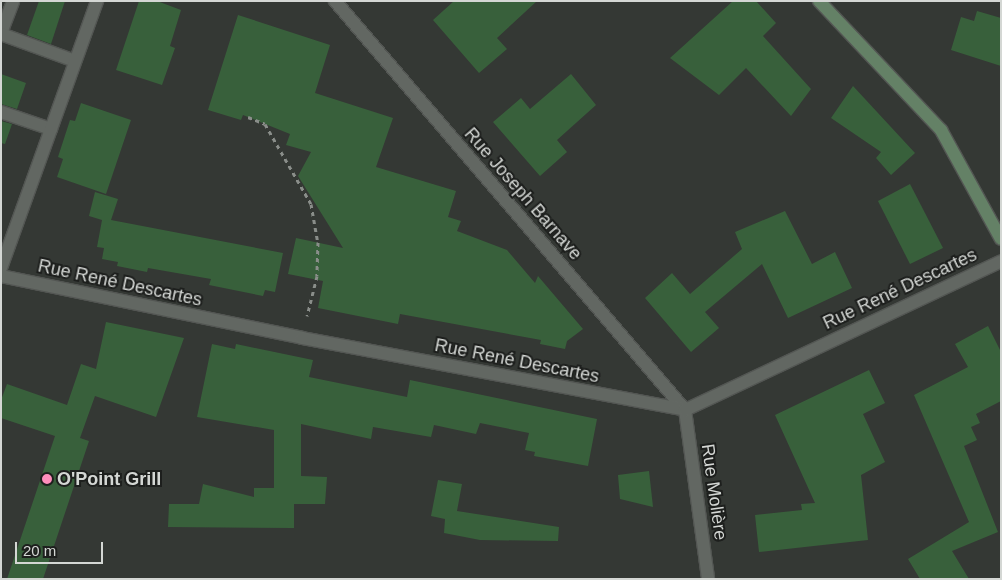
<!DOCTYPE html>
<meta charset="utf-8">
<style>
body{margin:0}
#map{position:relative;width:1002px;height:580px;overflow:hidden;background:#343834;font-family:Arial,sans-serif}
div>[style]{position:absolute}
.building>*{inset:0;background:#38603b}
.path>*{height:3px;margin-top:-1.5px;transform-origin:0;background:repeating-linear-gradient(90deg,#8a8e8a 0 4px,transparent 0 8px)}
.roads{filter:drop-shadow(1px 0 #535653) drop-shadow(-1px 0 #535653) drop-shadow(0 1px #535653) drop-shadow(0 -1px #535653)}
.lane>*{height:12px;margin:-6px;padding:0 6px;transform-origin:6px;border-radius:6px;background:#626762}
.street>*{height:12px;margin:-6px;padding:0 6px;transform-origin:6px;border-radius:6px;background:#626762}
.secondary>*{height:12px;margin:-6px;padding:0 6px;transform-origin:6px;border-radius:6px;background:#648166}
.dots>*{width:14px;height:14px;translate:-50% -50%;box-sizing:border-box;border:2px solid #1d1f1d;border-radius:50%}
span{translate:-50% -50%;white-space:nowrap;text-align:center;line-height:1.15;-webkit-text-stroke:4px #1d1f1d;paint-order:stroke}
.street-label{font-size:18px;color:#d4d7d4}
.poi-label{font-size:18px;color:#d4d7d4;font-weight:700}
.left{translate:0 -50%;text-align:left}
.frame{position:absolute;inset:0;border:2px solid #d4d7d4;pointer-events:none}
.scale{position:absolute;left:15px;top:542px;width:88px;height:22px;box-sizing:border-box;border:2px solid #d4d7d4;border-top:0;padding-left:6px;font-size:15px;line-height:18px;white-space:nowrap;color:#d4d7d4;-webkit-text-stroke:4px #1d1f1d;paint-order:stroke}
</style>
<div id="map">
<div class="building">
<i style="clip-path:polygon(39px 1px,65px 1px,51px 44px,27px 35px)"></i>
<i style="clip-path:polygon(139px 1px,157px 1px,181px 10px,170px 46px,175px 48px,162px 85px,116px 70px)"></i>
<i style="clip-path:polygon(454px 1px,537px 1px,497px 38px,507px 49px,479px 73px,433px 20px)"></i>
<i style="clip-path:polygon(733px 1px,756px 1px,776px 23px,763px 36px,811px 89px,791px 116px,746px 68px,719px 95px,670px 58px)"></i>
<i style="clip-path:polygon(977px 11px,1001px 18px,1001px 66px,951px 50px,961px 17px,974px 21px)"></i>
<i style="clip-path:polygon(238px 15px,330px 45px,315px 93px,393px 118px,376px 167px,456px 191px,448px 217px,461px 221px,457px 231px,507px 250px,535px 283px,538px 276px,583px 329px,567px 341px,565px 349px,540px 344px,541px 340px,400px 314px,398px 324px,318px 308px,323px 281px,288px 274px,296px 238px,343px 248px,298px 176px,311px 152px,286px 145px,290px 134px,243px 115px,241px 120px,208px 110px)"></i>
<i style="clip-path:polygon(1px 74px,26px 83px,17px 109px,1px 104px)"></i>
<i style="clip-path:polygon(571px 74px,596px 105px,557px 140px,567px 152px,540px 176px,493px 122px,521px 98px,530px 109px)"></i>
<i style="clip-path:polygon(853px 86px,915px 153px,891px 175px,876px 158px,881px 152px,831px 118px)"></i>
<i style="clip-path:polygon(81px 103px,131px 120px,106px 194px,57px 177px,63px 159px,58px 157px,70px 120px,75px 121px)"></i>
<i style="clip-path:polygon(1px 121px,12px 124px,5px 144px,1px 143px)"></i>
<i style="clip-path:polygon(910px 184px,943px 248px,910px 264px,878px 201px)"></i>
<i style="clip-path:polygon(95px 192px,118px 199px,111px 220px,283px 253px,275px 292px,265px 290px,263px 296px,209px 285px,211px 279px,148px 268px,147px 272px,117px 266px,118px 262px,102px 259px,104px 248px,97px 247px,102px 220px,89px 216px)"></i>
<i style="clip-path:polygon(785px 211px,812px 264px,835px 252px,852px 288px,788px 318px,762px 264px,705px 312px,719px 328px,691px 352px,645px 298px,672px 273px,690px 294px,742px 249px,735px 232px)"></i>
<i style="clip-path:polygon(106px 322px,184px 338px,156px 417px,95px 396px,80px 438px,89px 441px,43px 579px,7px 579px,55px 436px,1px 418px,1px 400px,7px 384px,67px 405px,81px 364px,96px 369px)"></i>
<i style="clip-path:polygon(988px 326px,1001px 352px,1001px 401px,976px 414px,980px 423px,971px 427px,977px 440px,964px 446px,998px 532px,952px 551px,969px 579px,920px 579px,908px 559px,969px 522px,914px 395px,968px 367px,955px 344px)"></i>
<i style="clip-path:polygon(212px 344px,235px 349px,236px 344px,313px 360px,309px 377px,407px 397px,410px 380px,597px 419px,588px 466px,534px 456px,535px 452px,525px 450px,529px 433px,480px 423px,476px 434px,434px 425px,431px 437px,373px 427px,371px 439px,301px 424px,301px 476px,327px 477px,325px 504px,294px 504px,294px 528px,168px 527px,169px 504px,199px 504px,203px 484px,254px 497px,254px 488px,274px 488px,274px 430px,197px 417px)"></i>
<i style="clip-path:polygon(869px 370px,885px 403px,863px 414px,885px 462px,861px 475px,868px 540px,759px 552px,755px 515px,802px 510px,801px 504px,815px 503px,775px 415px)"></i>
<i style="clip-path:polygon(649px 471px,653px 507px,620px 499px,618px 475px)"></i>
<i style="clip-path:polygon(438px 480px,462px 484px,457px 511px,559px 527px,558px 541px,480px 540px,444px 533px,445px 519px,431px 516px)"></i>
</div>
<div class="path">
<i style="left:248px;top:117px;width:18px;rotate:22deg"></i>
<i style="left:265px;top:124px;width:92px;rotate:60.1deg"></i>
<i style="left:311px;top:204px;width:39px;rotate:80deg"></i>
<i style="left:318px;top:242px;width:34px;rotate:92deg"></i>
<i style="left:317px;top:276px;width:41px;rotate:104deg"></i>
</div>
<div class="roads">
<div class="lane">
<i style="left:1px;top:33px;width:34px;rotate:-69deg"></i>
<i style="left:1px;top:34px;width:79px;rotate:20deg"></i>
<i style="left:1px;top:112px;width:53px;rotate:18.8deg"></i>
</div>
<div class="street">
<i style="left:335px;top:1px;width:538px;rotate:49.44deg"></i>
<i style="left:685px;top:410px;width:171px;rotate:82.2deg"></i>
<i style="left:1px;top:268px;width:284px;rotate:-70.2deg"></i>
<i style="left:1px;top:276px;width:307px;rotate:11.6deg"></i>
<i style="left:302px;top:338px;width:390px;rotate:10.6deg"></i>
<i style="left:685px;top:410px;width:349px;rotate:-25.2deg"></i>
</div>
<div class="secondary">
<i style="left:819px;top:1px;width:178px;rotate:46.6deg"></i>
<i style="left:941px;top:130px;width:124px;rotate:61.2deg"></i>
</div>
</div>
<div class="dots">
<i style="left:47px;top:479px;background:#fe8ebb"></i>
</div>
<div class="street-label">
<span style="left:523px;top:194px;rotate:49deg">Rue Joseph Barnave</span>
<span style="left:120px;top:283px;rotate:12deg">Rue René Descartes</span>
<span style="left:900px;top:289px;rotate:-25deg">Rue René Descartes</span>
<span style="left:517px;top:361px;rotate:11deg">Rue René Descartes</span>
<span style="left:714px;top:492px;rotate:82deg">Rue Molière</span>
</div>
<div class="poi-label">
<span class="left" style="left:57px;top:479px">O'Point Grill</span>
</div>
<div class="frame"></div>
<div class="scale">20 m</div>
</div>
